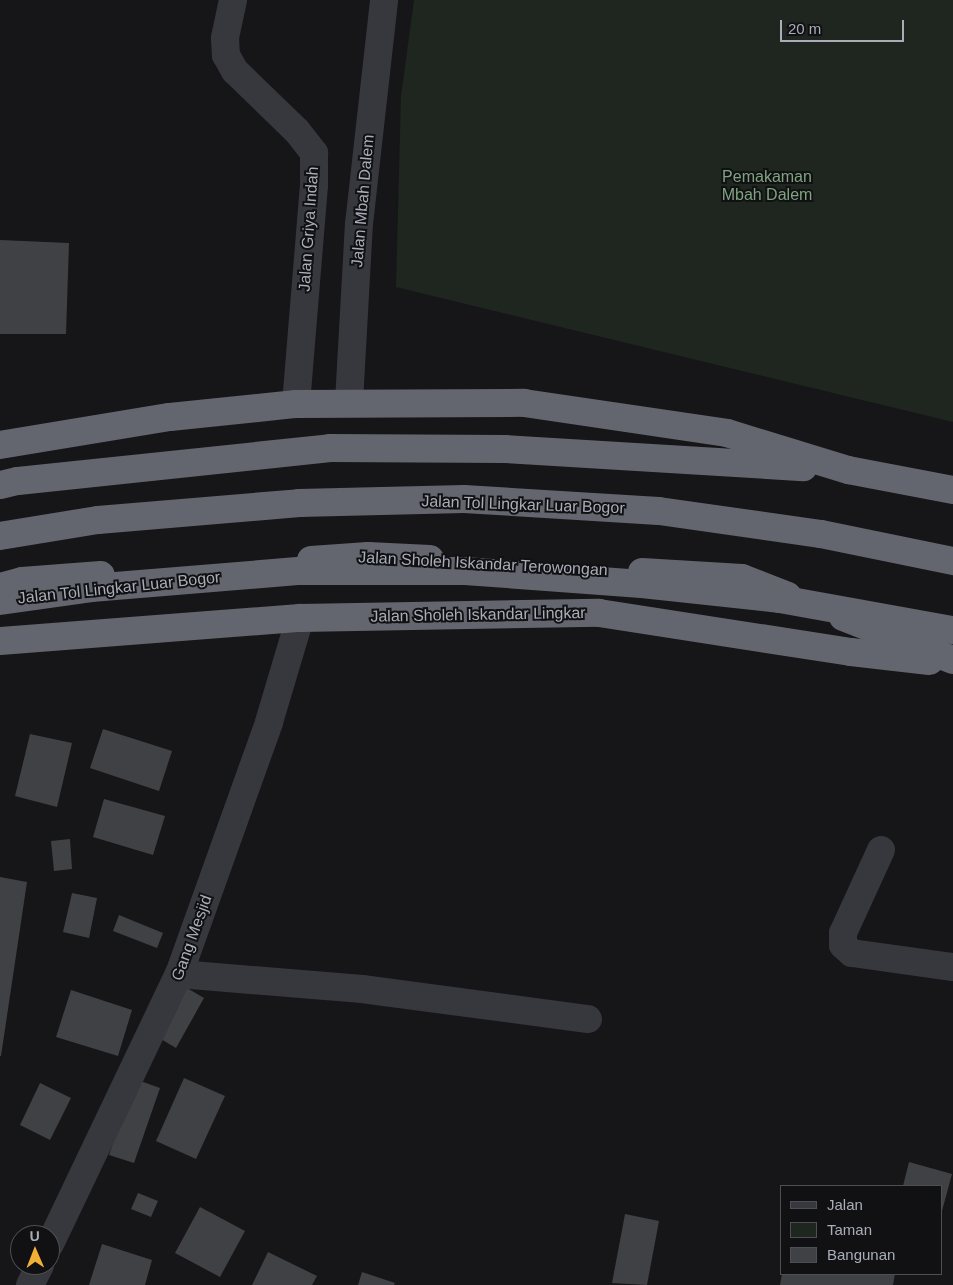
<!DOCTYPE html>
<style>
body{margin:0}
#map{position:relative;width:953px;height:1285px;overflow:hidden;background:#161618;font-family:Arial,sans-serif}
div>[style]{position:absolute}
.green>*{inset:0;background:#1e261f}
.building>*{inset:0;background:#404145}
.minor>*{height:28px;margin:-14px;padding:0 14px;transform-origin:14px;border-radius:14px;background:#37383d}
.highway>*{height:28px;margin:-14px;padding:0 14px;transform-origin:14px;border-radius:14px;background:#63666e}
.highway-bridge>*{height:28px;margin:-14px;padding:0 14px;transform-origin:14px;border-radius:14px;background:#63666e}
span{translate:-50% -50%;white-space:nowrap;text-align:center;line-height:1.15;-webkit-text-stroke:4px #111113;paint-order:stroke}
.park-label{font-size:16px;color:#7fa381}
.street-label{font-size:16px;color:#a8adb8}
.legend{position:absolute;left:780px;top:1185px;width:162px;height:90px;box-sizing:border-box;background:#111113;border:1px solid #4d4f55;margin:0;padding:6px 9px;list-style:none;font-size:15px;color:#a8adb8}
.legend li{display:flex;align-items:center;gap:10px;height:25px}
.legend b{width:25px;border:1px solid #4d4f55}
.north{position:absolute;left:10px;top:1225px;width:50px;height:50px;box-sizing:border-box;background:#111113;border:1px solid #4d4f55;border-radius:50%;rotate:359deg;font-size:14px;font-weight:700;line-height:20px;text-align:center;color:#a8adb8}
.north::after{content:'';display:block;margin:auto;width:18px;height:22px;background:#f2b134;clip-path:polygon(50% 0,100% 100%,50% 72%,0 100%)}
.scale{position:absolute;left:780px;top:20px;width:124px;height:22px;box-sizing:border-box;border:2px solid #a8adb8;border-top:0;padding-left:6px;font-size:15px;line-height:18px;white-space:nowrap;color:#a8adb8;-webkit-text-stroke:4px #111113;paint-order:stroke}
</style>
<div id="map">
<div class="green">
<i style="clip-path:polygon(414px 0,953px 0,953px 422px,396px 287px,401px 96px)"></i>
</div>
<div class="building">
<i style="clip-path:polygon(0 240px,69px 243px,66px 334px,0 334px)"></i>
<i style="clip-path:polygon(103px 729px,172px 751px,159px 791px,90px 768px)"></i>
<i style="clip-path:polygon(30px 734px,72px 743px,57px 807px,15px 796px)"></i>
<i style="clip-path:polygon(104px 799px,165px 816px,153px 855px,93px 837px)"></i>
<i style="clip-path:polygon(70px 839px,72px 869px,54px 871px,51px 841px)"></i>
<i style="clip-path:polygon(0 877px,27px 882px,1px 1056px,0 1056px)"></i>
<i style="clip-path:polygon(72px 893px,97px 898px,89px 938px,63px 932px)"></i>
<i style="clip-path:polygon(119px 915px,163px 933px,157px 948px,113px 931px)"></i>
<i style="clip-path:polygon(187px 988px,204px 998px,176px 1048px,159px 1038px)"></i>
<i style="clip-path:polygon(71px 990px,132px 1010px,118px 1056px,56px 1037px)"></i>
<i style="clip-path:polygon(184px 1078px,225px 1096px,196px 1159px,156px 1141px)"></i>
<i style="clip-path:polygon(135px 1079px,160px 1088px,134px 1163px,109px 1155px)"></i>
<i style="clip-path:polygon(40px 1083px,71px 1098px,50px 1140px,20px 1125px)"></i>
<i style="clip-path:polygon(909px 1162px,952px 1174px,942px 1211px,942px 1186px,903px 1186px)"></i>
<i style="clip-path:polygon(138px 1193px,158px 1201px,151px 1217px,131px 1209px)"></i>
<i style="clip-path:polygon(200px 1207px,245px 1231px,220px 1277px,175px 1253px)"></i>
<i style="clip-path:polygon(625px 1214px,659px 1221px,647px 1285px,612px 1283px)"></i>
<i style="clip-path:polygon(102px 1244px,152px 1260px,145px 1285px,89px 1285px)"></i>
<i style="clip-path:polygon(268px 1252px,317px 1276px,312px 1285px,252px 1285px)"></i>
<i style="clip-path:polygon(362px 1272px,395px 1283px,394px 1285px,358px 1285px)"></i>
<i style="clip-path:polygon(782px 1274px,895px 1274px,893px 1285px,780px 1285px)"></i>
</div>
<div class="minor">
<i style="left:233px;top:0;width:39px;rotate:102deg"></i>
<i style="left:225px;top:38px;width:17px;rotate:87deg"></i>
<i style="left:226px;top:55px;width:18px;rotate:61deg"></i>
<i style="left:235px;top:71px;width:86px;rotate:44.1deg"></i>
<i style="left:297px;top:131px;width:28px;rotate:52deg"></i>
<i style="left:314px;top:153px;width:32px;rotate:90deg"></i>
<i style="left:314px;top:185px;width:220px;rotate:94.7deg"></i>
<i style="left:349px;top:402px;width:178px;rotate:-86.8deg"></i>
<i style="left:359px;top:224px;width:225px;rotate:-83.6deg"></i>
<i style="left:881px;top:850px;width:91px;rotate:114.6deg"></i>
<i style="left:843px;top:933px;width:12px;rotate:90deg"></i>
<i style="left:843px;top:945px;width:12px;rotate:42deg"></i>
<i style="left:852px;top:953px;width:102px;rotate:7.9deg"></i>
<i style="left:179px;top:974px;width:184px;rotate:4.7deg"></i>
<i style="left:362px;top:989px;width:228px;rotate:7.6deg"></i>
<i style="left:50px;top:1244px;width:299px;rotate:-64.5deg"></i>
<i style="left:179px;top:974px;width:268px;rotate:-70.3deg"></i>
<i style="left:269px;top:722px;width:109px;rotate:-73.4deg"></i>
<i style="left:30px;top:1285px;width:22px;rotate:-63deg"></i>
</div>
<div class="highway">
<i style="left:0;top:445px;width:172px;rotate:-9.4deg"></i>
<i style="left:170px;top:417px;width:127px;rotate:-5.9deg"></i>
<i style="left:296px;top:404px;width:228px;rotate:-0.3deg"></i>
<i style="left:524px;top:403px;width:205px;rotate:8.4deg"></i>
<i style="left:727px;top:433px;width:127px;rotate:17deg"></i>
<i style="left:848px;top:470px;width:107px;rotate:10.8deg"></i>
<i style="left:0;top:485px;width:18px;rotate:-13deg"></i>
<i style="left:18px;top:481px;width:314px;rotate:-6deg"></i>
<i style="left:330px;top:448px;width:175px;rotate:0.3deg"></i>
<i style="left:505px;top:449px;width:299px;rotate:3.5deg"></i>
<i style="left:0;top:536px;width:99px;rotate:-9.3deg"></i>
<i style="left:98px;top:520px;width:202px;rotate:-4.8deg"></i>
<i style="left:299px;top:503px;width:165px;rotate:-1.4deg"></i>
<i style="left:464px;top:499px;width:195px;rotate:3.5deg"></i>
<i style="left:659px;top:511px;width:164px;rotate:8.1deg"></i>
<i style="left:821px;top:534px;width:135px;rotate:11.6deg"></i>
<i style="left:311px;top:560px;width:57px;rotate:-4deg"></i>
<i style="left:368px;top:556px;width:62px;rotate:2.8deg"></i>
<i style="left:642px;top:572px;width:100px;rotate:3.4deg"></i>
<i style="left:742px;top:578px;width:49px;rotate:21.4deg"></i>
<i style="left:0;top:587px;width:23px;rotate:-15deg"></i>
<i style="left:22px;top:581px;width:79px;rotate:-4.3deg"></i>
<i style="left:843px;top:617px;width:118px;rotate:21.4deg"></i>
<i style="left:0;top:641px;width:301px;rotate:-4.4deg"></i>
<i style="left:300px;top:618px;width:299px;rotate:-1deg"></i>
<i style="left:599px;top:613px;width:255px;rotate:8.8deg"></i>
<i style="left:851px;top:652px;width:79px;rotate:6.6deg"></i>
</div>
<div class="highway-bridge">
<i style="left:0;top:601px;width:92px;rotate:-8.1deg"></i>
<i style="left:91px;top:588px;width:210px;rotate:-4.7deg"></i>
<i style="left:300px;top:571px;width:165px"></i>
<i style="left:465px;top:571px;width:177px;rotate:4.2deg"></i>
<i style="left:642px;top:584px;width:139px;rotate:6.2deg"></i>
<i style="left:780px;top:599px;width:176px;rotate:10.2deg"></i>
</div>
<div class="park-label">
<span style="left:767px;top:186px">Pemakaman<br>Mbah Dalem</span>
</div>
<div class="street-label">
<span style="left:363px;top:201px;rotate:-85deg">Jalan Mbah Dalem</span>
<span style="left:309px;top:229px;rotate:-86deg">Jalan Griya Indah</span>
<span style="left:523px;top:505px;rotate:2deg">Jalan Tol Lingkar Luar Bogor</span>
<span style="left:483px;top:564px;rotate:3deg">Jalan Sholeh Iskandar Terowongan</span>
<span style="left:119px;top:588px;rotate:-6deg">Jalan Tol Lingkar Luar Bogor</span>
<span style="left:478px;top:615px;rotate:-1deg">Jalan Sholeh Iskandar Lingkar</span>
<span style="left:192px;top:938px;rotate:-70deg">Gang Mesjid</span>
</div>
<ul class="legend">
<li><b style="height:6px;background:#37383d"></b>Jalan</li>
<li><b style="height:14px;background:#1e261f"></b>Taman</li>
<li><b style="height:14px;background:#404145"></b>Bangunan</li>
</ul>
<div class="north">U</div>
<div class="scale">20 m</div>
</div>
